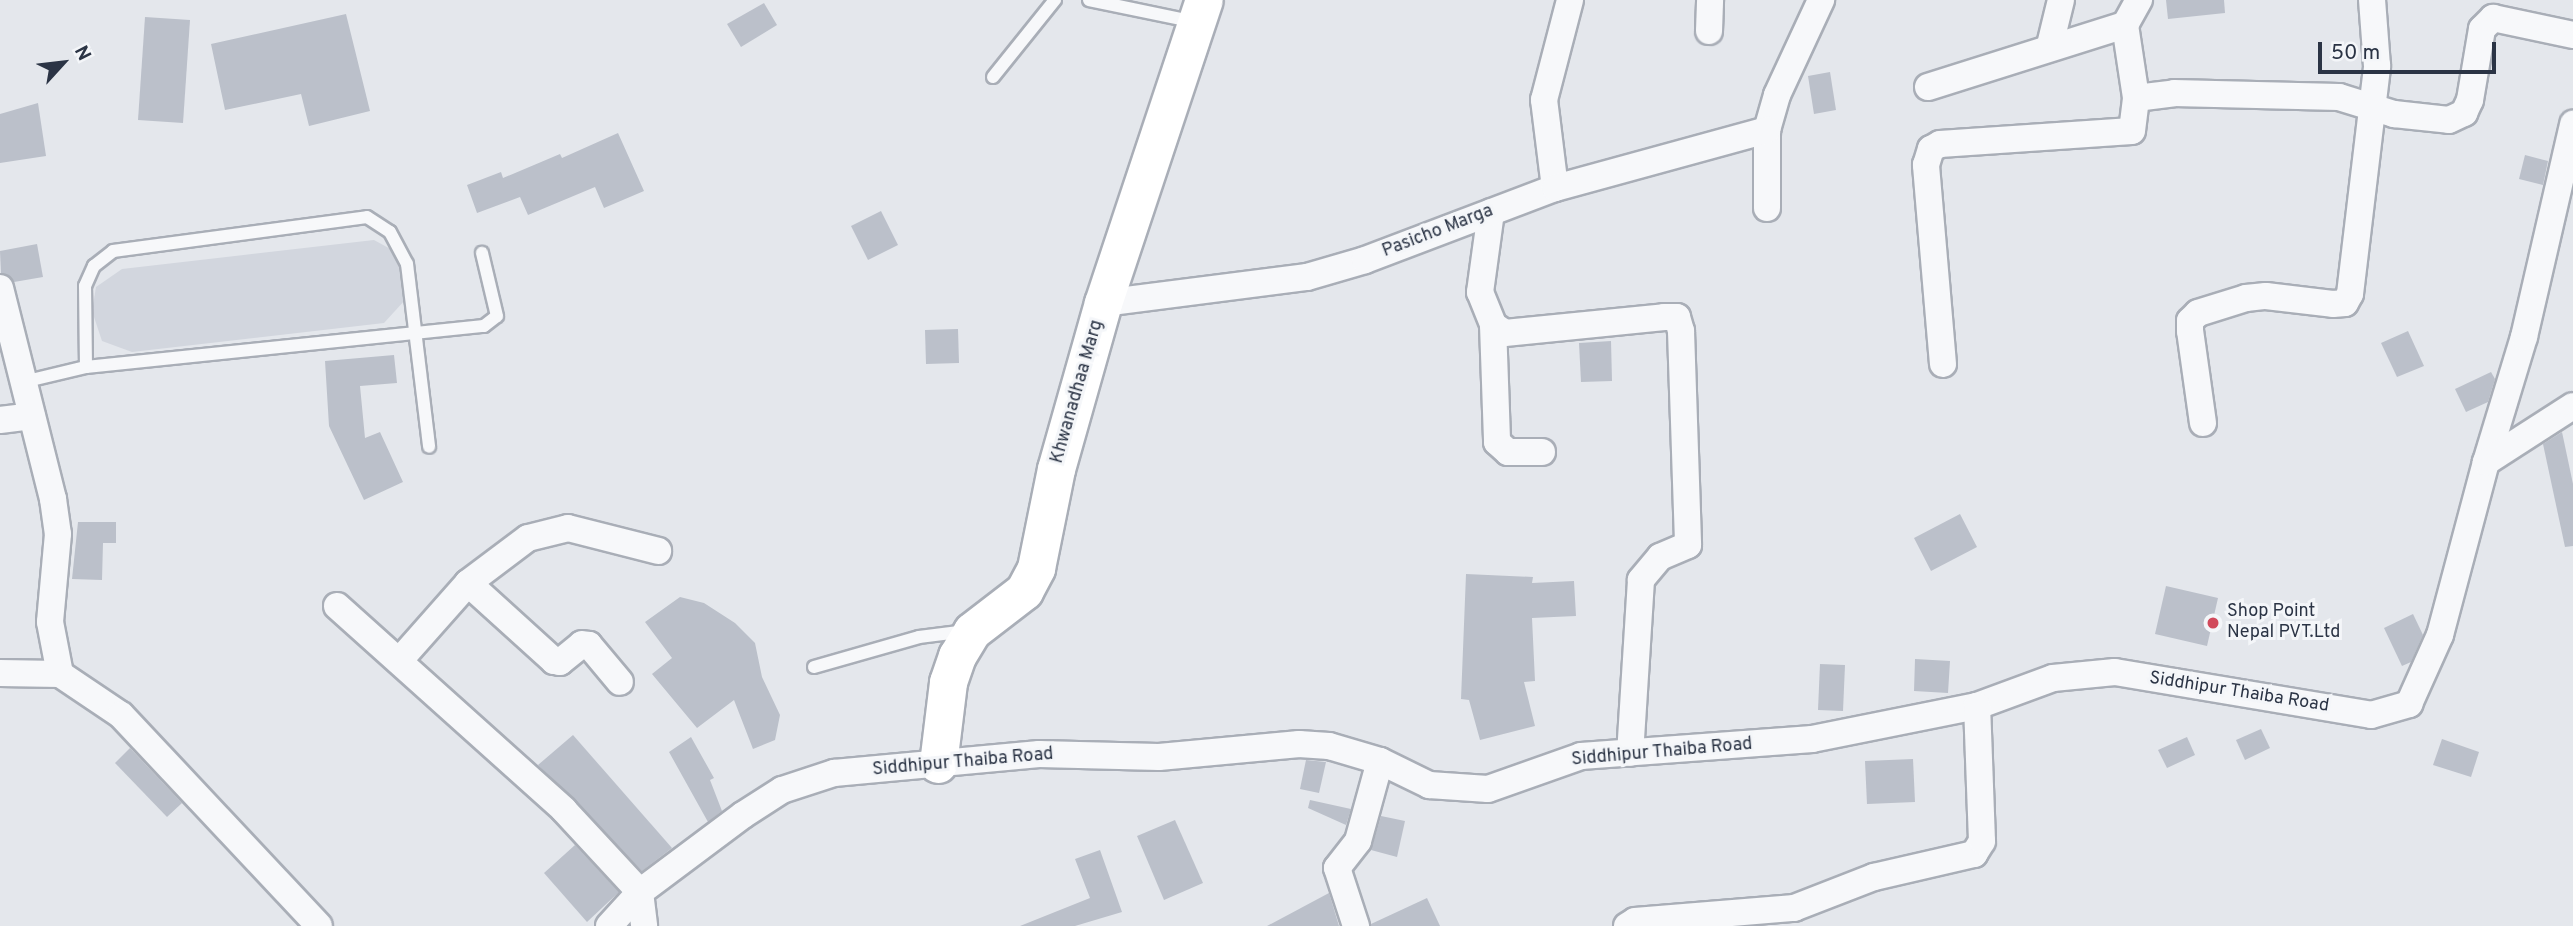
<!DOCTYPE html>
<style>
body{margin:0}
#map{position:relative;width:2573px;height:926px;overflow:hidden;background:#e4e7ec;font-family:Overpass,sans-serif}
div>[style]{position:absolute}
.built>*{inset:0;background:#d2d6de}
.building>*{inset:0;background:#bbc0ca}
.roads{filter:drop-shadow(2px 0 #a9aeb7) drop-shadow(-2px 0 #a9aeb7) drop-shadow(0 2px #a9aeb7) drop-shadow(0 -2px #a9aeb7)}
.lane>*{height:12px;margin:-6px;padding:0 6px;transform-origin:6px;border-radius:6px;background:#f7f8fa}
.street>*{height:26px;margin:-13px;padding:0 13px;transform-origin:13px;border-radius:13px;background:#f7f8fa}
.secondary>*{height:37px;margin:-18.5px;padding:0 18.5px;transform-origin:18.5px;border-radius:18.5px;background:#fff}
.dots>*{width:19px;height:19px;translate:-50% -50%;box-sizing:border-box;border:4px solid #f4f6f9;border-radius:50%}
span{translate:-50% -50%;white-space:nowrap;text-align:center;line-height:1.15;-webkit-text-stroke:6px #f4f6f9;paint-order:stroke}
.street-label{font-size:18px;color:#2b3445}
.poi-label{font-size:18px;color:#2b3445}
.left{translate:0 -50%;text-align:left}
.north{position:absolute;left:28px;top:28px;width:70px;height:70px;-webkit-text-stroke:5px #f4f6f9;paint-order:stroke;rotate:63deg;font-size:19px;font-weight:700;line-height:28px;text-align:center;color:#2b3445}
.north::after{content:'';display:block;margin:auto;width:24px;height:32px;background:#2b3445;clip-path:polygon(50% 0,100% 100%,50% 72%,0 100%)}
.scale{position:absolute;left:2318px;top:42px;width:178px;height:32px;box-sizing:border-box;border:4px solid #2b3445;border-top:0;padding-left:9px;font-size:21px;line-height:24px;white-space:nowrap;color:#2b3445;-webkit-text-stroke:5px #f4f6f9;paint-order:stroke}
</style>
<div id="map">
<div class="built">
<i style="clip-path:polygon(374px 240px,396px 252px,406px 276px,405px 300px,384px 323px,132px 352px,102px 341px,92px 311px,96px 287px,122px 269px)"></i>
</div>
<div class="building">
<i style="clip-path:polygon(2166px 0,2224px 0,2225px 13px,2168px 19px)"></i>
<i style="clip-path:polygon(764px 3px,777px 25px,741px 47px,727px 24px)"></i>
<i style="clip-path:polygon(346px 14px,370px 111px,309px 126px,301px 94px,225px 110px,211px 44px)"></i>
<i style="clip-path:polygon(145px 17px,190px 20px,183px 123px,138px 120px)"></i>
<i style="clip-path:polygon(1830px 72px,1836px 110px,1814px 114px,1808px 76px)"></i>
<i style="clip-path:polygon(38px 103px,46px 156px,0 163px,0 114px)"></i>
<i style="clip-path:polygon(618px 133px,644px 191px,604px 208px,595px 187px,528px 215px,520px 197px,477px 213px,467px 185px,501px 172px,503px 178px,560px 154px,562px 158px)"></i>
<i style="clip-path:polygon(2525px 155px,2548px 161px,2543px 185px,2519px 179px)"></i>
<i style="clip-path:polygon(881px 211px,898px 245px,868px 260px,851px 226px)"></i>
<i style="clip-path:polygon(37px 244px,43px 277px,14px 282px,1px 273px,0 251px)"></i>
<i style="clip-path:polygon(958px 329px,959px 363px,926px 364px,925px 330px)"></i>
<i style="clip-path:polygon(2408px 331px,2424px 366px,2397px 377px,2381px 343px)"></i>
<i style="clip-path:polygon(1611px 341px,1612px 381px,1581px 382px,1579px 343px)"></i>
<i style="clip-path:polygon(394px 355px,397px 383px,360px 386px,365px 438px,380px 432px,403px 482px,364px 500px,329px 426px,325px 361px)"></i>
<i style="clip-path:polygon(2491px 372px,2495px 379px,2488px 402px,2466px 412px,2455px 389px)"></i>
<i style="clip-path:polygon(2562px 432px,2573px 484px,2573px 546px,2565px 547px,2543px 444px)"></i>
<i style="clip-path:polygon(1960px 514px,1977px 547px,1931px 571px,1914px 538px)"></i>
<i style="clip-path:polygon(78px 522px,116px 522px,116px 543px,103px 543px,102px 580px,72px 579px)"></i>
<i style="clip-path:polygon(1466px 574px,1533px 577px,1532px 583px,1574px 581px,1576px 616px,1532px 618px,1535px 681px,1524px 682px,1535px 726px,1480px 740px,1469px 700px,1461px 699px)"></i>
<i style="clip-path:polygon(2166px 586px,2218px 598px,2207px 646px,2155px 634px)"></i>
<i style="clip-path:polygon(680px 597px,704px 603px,735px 623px,755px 643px,762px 677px,780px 715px,775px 740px,753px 749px,734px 700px,697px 728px,652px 674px,672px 658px,645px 622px)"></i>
<i style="clip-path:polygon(2413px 614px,2423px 635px,2411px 662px,2402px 666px,2384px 628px)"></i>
<i style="clip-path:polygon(1915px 659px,1950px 661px,1948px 693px,1914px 691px)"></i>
<i style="clip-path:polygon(1820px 664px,1845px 665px,1843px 711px,1818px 710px)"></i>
<i style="clip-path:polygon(2261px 729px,2270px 748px,2245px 760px,2236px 740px)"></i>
<i style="clip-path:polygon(573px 735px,672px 848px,642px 871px,538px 765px)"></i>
<i style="clip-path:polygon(691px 737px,714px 778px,710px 780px,722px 811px,708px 822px,669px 752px)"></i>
<i style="clip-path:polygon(2187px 737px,2195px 755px,2167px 768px,2158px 750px)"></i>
<i style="clip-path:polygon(2442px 739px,2479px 752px,2471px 777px,2433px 765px)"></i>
<i style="clip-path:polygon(130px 748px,182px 803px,167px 817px,115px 763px)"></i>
<i style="clip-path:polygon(1913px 759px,1915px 802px,1867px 804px,1865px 761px)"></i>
<i style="clip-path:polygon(1306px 760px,1326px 762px,1319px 793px,1300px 789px)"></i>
<i style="clip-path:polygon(1310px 800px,1351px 809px,1346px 825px,1308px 808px)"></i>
<i style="clip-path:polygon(1381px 816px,1405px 821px,1397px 857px,1371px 850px)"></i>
<i style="clip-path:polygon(1175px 820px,1203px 883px,1164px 900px,1137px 836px)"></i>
<i style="clip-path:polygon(575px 845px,619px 892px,587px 922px,544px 873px)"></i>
<i style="clip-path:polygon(1100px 850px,1122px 912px,1075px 926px,1020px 926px,1090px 898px,1075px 859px)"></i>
<i style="clip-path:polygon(1329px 893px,1339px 926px,1267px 926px)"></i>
<i style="clip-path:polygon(1427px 898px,1440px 926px,1371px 926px,1371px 924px)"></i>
</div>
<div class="roads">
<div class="lane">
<i style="left:1089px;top:0;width:108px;rotate:11.7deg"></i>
<i style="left:993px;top:77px;width:99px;rotate:-51.2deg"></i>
<i style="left:86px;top:367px;width:81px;rotate:-90.7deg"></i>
<i style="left:85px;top:286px;width:22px;rotate:-66deg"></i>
<i style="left:94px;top:266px;width:24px;rotate:-38deg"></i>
<i style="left:113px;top:251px;width:256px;rotate:-7.6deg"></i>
<i style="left:367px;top:217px;width:27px;rotate:33deg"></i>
<i style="left:390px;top:232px;width:36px;rotate:62deg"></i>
<i style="left:407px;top:264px;width:184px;rotate:83.1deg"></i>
<i style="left:23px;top:382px;width:65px;rotate:-13.4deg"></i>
<i style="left:86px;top:367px;width:400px;rotate:-5.9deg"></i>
<i style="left:484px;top:326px;width:16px;rotate:-38deg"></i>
<i style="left:497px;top:316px;width:65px;rotate:-103.4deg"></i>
<i style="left:814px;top:667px;width:109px;rotate:-15.9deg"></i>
<i style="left:919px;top:637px;width:48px;rotate:-7.1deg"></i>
</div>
<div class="street">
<i style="left:2125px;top:25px;width:29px;rotate:-61deg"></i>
<i style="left:1709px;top:31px;width:31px;rotate:-88deg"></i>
<i style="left:2050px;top:45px;width:46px;rotate:-76.3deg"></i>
<i style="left:1928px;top:87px;width:207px;rotate:-17.5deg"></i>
<i style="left:2125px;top:25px;width:74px;rotate:81.4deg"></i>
<i style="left:2136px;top:98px;width:38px;rotate:-7deg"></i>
<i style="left:2174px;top:93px;width:165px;rotate:1.4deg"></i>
<i style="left:2339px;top:97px;width:58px;rotate:17.2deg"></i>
<i style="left:2394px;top:114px;width:55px;rotate:6.2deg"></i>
<i style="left:2449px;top:120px;width:17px;rotate:-25deg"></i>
<i style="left:2464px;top:113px;width:14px;rotate:-65deg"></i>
<i style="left:2470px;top:100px;width:72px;rotate:-80.4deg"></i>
<i style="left:2482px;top:29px;width:16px;rotate:-45deg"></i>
<i style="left:2493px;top:18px;width:82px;rotate:12deg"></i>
<i style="left:1555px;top:188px;width:89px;rotate:-97.1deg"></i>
<i style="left:1544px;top:100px;width:103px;rotate:-75.4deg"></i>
<i style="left:1767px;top:208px;width:78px;rotate:-90deg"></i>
<i style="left:1767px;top:130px;width:36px;rotate:-74deg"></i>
<i style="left:1777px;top:95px;width:105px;rotate:-65.1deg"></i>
<i style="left:1491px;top:212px;width:81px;rotate:97.8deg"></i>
<i style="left:1480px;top:292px;width:35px;rotate:68deg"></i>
<i style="left:1493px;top:325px;width:14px;rotate:34deg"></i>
<i style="left:1505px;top:333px;width:160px;rotate:-5.7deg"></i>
<i style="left:1664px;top:317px;width:13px"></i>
<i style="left:1677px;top:317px;width:15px;rotate:74deg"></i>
<i style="left:1681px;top:331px;width:214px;rotate:88.1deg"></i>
<i style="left:1688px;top:545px;width:30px;rotate:157deg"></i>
<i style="left:1660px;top:557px;width:30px;rotate:130deg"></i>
<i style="left:1641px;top:580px;width:173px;rotate:93.6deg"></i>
<i style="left:0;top:288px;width:218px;rotate:75.9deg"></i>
<i style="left:53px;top:499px;width:35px;rotate:82deg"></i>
<i style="left:58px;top:534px;width:88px;rotate:95.2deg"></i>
<i style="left:50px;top:622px;width:53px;rotate:79.1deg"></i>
<i style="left:60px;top:674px;width:73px;rotate:33.9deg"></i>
<i style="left:121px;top:715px;width:289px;rotate:46.8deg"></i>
<i style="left:1103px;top:303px;width:206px;rotate:-7.3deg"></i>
<i style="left:1307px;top:277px;width:60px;rotate:-16.3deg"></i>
<i style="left:1365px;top:260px;width:203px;rotate:-20.8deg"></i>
<i style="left:1555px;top:188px;width:220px;rotate:-15.3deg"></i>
<i style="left:1493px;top:325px;width:117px;rotate:88deg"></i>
<i style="left:1497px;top:442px;width:15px;rotate:42deg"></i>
<i style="left:1508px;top:452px;width:34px"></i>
<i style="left:1943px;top:364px;width:200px;rotate:-94.9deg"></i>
<i style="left:1926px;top:165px;width:17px;rotate:-73deg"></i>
<i style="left:1931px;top:149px;width:10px;rotate:-29deg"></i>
<i style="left:1940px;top:144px;width:192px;rotate:-3.9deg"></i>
<i style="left:2132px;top:131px;width:33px;rotate:-83deg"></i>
<i style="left:0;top:420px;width:32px;rotate:-7deg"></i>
<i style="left:2203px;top:423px;width:93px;rotate:-98deg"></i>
<i style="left:2190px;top:331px;width:10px;rotate:-90deg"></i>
<i style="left:2190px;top:321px;width:11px;rotate:-45deg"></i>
<i style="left:2198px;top:313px;width:50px;rotate:-17.4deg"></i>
<i style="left:2246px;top:298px;width:20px;rotate:-6deg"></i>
<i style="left:2266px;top:296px;width:67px;rotate:6.8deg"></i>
<i style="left:2333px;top:304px;width:12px;rotate:-5deg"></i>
<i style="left:2345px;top:303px;width:10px;rotate:-61deg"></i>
<i style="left:2350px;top:294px;width:230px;rotate:-83.2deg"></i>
<i style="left:2377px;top:66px;width:66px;rotate:-94.3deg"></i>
<i style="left:2486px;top:462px;width:131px;rotate:-73.1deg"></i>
<i style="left:2524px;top:337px;width:219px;rotate:-77deg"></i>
<i style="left:468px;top:583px;width:116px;rotate:42.2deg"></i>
<i style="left:554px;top:661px;width:6px;rotate:9deg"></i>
<i style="left:560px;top:662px;width:28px;rotate:-39deg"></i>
<i style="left:582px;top:644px;width:7px;rotate:8deg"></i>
<i style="left:589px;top:645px;width:48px;rotate:50deg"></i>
<i style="left:337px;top:606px;width:305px;rotate:41.9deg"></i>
<i style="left:564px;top:810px;width:112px;rotate:47.2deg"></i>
<i style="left:640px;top:892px;width:34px;rotate:83deg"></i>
<i style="left:399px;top:661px;width:104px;rotate:-48.5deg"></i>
<i style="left:468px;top:583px;width:75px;rotate:-36.9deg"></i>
<i style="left:528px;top:538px;width:41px;rotate:-14deg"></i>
<i style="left:568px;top:528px;width:93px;rotate:14.3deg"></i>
<i style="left:0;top:673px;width:60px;rotate:1deg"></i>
<i style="left:609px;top:926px;width:46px;rotate:-47.6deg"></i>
<i style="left:640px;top:892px;width:129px;rotate:-36.8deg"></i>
<i style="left:743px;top:815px;width:46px;rotate:-32.7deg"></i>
<i style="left:782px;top:790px;width:55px;rotate:-18.1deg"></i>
<i style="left:834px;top:773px;width:206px;rotate:-5.3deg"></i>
<i style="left:1039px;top:754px;width:120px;rotate:1.4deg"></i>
<i style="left:1159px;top:757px;width:141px;rotate:-5.3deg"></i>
<i style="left:1299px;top:744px;width:30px;rotate:4deg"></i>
<i style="left:1329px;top:746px;width:53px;rotate:16.4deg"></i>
<i style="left:1380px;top:761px;width:55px;rotate:26.1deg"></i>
<i style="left:1429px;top:785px;width:59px;rotate:3.9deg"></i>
<i style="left:1488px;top:789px;width:99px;rotate:-19.5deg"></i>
<i style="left:1581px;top:756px;width:232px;rotate:-4.2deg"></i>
<i style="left:1812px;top:739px;width:168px;rotate:-11.3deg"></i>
<i style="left:1977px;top:706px;width:81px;rotate:-20.2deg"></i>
<i style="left:2053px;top:678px;width:62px;rotate:-5.5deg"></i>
<i style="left:2115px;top:672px;width:260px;rotate:9.5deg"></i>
<i style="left:2371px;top:715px;width:40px;rotate:-16deg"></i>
<i style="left:2409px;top:704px;width:76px;rotate:-65.8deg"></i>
<i style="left:2440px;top:635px;width:179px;rotate:-75.1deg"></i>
<i style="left:2486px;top:462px;width:103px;rotate:-32.8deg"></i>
<i style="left:1356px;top:926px;width:61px;rotate:-108.1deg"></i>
<i style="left:1337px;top:868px;width:34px;rotate:-52deg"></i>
<i style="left:1358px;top:841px;width:83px;rotate:-74.6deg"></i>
<i style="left:1627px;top:926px;width:9px;rotate:-32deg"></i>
<i style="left:1635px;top:921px;width:160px;rotate:-4.7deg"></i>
<i style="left:1794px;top:908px;width:86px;rotate:-21.2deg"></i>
<i style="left:1874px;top:877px;width:103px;rotate:-13deg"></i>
<i style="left:1974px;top:854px;width:15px;rotate:-58deg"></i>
<i style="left:1982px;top:841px;width:135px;rotate:-92.1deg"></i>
</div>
<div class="secondary">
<i style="left:938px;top:764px;width:83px;rotate:-83deg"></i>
<i style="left:948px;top:682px;width:28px;rotate:-71deg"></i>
<i style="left:957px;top:656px;width:29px;rotate:-59deg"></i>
<i style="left:972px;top:631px;width:66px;rotate:-37.6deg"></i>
<i style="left:1024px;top:591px;width:26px;rotate:-62deg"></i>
<i style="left:1036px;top:568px;width:101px;rotate:-78.6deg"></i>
<i style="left:1056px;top:469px;width:173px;rotate:-74.2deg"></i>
<i style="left:1103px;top:303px;width:319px;rotate:-71.6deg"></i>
</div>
</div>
<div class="dots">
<i style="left:2213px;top:623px;background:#d1495b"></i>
</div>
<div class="street-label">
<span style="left:1438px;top:232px;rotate:-21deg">Pasicho Marga</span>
<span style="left:1078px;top:392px;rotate:-74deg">Khwanadhaa Marg</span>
<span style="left:2239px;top:693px;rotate:9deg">Siddhipur Thaiba Road</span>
<span style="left:1662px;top:753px;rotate:-5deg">Siddhipur Thaiba Road</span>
<span style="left:963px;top:763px;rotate:-5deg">Siddhipur Thaiba Road</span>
</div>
<div class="poi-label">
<span class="left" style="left:2227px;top:623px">Shop Point<br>Nepal PVT.Ltd</span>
</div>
<div class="north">N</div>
<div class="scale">50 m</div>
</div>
